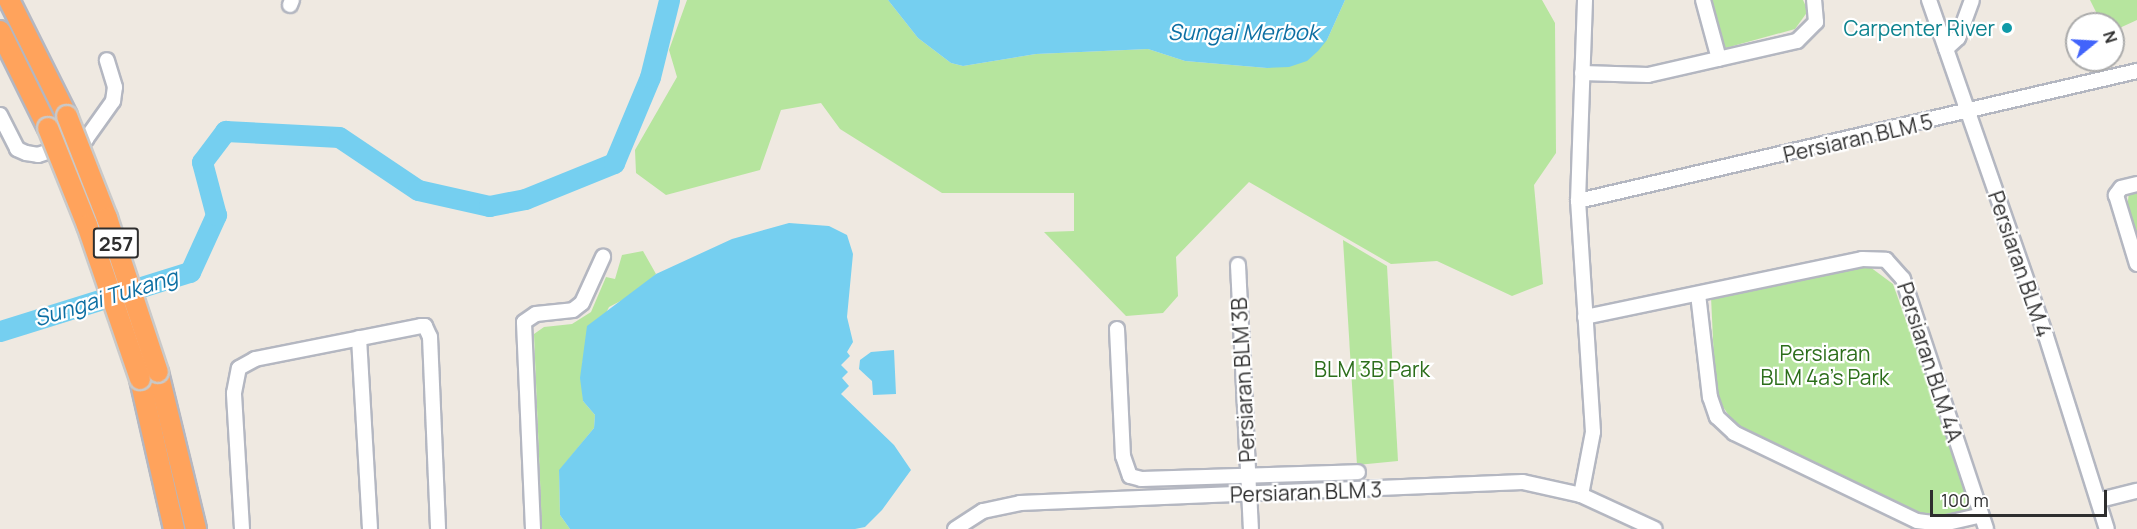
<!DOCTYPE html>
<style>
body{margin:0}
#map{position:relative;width:2137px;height:529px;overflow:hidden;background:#efe9e1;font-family:Manrope,sans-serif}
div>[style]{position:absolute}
.green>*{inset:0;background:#b6e59e}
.water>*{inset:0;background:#75cff0}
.river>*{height:21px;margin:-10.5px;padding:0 10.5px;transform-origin:10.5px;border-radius:10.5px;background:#75cff0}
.roads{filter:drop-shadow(2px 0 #b4b7c1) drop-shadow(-2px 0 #b4b7c1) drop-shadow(0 2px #b4b7c1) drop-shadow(0 -2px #b4b7c1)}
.minor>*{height:14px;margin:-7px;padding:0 7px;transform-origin:7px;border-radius:7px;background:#fff}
.highway>*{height:20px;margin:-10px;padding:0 10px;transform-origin:10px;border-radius:10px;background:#ffa35c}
.bridges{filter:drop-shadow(2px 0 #c9c9c9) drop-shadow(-2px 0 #c9c9c9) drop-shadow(0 2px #c9c9c9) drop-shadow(0 -2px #c9c9c9)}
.highway-bridge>*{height:20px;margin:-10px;padding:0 10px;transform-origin:10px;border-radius:10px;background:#ffa35c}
.dots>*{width:16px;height:16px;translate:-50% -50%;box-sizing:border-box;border:3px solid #fff;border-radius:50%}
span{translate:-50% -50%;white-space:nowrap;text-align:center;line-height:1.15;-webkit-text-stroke:4.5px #fff;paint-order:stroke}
.shield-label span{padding:2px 4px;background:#fff;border:2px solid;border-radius:4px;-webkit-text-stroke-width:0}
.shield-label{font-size:20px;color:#2e2e2e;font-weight:700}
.culture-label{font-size:21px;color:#0d838f}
.right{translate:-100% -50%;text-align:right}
.street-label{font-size:21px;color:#2e2e2e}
.park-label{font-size:21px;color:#2c6e1b}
.water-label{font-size:22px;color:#0d6fa3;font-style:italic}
.north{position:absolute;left:2065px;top:12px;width:60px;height:60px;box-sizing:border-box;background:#fff;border:2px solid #ababab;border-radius:50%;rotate:72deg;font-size:16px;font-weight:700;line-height:24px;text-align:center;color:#2e2e2e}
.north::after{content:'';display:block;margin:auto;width:21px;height:27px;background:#4264fb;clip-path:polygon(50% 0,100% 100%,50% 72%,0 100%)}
.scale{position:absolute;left:1930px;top:490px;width:177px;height:27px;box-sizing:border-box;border:3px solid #2e2e2e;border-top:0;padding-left:8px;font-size:18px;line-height:21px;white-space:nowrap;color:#2e2e2e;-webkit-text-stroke:4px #fff;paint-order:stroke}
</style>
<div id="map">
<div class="green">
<i style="clip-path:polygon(687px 0,888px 0,918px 38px,951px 63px,963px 66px,1036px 54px,1148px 49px,1185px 61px,1267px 68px,1327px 40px,1345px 0,1542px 0,1555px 23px,1556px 153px,1534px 185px,1543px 284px,1512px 296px,1437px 261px,1391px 264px,1249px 182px,1176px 257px,1178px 296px,1163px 313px,1126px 316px,1044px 232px,1074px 231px,1074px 193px,942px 193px,840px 129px,821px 103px,781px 110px,760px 170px,666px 195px,636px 173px,635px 150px,677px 77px,669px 50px)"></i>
<i style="clip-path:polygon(1709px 0,1803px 0,1808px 11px,1795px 29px,1722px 49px)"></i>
<i style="clip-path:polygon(2090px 0,2137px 0,2137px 20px,2113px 31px,2113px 24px,2102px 24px)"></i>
<i style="clip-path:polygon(2137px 191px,2137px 240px,2127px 209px,2129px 192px)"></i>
<i style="clip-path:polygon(1343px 240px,1387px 266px,1398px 461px,1357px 465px)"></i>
<i style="clip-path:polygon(643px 251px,656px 274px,634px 294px,609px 307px,582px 363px,583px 401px,595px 415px,594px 428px,559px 471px,560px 515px,570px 529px,542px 529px,534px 334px,544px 327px,572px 324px,591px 312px,606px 277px,615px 279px,622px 255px)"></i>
<i style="clip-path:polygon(1866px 264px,1893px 284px,1973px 510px,1931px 518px,1734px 423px,1719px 401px,1715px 381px,1711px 297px)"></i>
</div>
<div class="water">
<i style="clip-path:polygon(888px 0,1345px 0,1327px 40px,1318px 51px,1307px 61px,1289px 67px,1267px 68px,1185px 61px,1148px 49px,1036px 54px,963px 66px,951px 63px,918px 38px)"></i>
<i style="clip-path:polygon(789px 223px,829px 226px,847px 235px,853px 254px,847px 317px,853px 342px,847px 352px,850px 356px,841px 365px,848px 372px,842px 378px,849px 386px,841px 394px,894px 445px,911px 470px,882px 510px,865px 527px,855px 529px,570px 529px,560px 515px,559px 470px,594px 428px,595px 415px,583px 401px,580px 378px,587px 326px,656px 274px,732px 239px)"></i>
<i style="clip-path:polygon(894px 350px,896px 394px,873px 395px,872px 381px,859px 369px,860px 360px,871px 352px)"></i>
</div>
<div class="river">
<i style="left:0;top:331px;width:199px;rotate:-17.3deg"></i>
<i style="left:190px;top:272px;width:63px;rotate:-65.5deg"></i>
<i style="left:216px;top:215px;width:55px;rotate:-104.8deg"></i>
<i style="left:202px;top:162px;width:39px;rotate:-53deg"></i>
<i style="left:225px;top:131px;width:114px;rotate:3deg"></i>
<i style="left:339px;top:137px;width:95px;rotate:33.9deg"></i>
<i style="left:418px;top:190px;width:73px;rotate:12.7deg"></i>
<i style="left:489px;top:206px;width:37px;rotate:-11deg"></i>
<i style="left:525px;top:199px;width:96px;rotate:-22deg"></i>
<i style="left:614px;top:163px;width:93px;rotate:-67.3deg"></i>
<i style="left:650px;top:77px;width:79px;rotate:-76.1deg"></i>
</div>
<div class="roads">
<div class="minor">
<i style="left:1703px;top:0;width:61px;rotate:74.8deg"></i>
<i style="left:1929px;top:0;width:356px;rotate:70.8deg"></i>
<i style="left:2046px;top:336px;width:202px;rotate:72.5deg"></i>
<i style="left:290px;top:5px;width:5px;rotate:-68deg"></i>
<i style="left:1946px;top:49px;width:16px;rotate:-43deg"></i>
<i style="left:1958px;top:38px;width:40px;rotate:-69.8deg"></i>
<i style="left:1582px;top:73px;width:66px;rotate:1.7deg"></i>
<i style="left:1648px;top:75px;width:153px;rotate:-12.9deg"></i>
<i style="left:1797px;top:41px;width:27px;rotate:-45deg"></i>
<i style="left:1816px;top:22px;width:22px;rotate:-95deg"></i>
<i style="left:0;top:115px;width:38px;rotate:63deg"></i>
<i style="left:17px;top:149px;width:10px;rotate:24deg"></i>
<i style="left:26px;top:153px;width:12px;rotate:9deg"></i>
<i style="left:38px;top:155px;width:51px;rotate:-18.4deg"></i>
<i style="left:86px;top:139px;width:47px;rotate:-54.6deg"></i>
<i style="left:113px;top:101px;width:14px;rotate:-82deg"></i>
<i style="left:115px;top:87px;width:28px;rotate:-107deg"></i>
<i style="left:2137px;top:184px;width:16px;rotate:166deg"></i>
<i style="left:2121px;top:188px;width:9px;rotate:126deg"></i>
<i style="left:2116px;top:195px;width:72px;rotate:73.1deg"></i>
<i style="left:1578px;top:201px;width:574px;rotate:-13.09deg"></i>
<i style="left:1238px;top:265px;width:264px;rotate:87.2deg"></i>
<i style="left:1698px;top:294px;width:104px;rotate:83.4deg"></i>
<i style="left:1710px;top:397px;width:21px;rotate:71deg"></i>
<i style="left:1717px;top:417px;width:23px;rotate:43deg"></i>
<i style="left:1734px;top:433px;width:203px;rotate:25.7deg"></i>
<i style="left:1917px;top:521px;width:26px;rotate:7deg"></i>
<i style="left:1943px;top:524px;width:39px;rotate:-13deg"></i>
<i style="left:1585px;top:317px;width:283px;rotate:-11.8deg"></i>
<i style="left:1862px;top:259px;width:24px;rotate:2deg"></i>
<i style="left:1886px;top:260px;width:25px;rotate:48deg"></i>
<i style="left:1903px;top:279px;width:263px;rotate:71.6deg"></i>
<i style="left:1117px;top:329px;width:127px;rotate:87.3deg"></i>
<i style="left:1123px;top:456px;width:21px;rotate:71deg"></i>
<i style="left:1130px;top:476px;width:11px;rotate:15deg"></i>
<i style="left:1141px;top:479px;width:217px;rotate:-1.8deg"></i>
<i style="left:359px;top:338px;width:191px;rotate:86.7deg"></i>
<i style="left:1581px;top:495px;width:64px;rotate:-79.2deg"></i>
<i style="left:1593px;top:432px;width:231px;rotate:-93.7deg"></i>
<i style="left:1578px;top:201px;width:201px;rotate:-88deg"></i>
<i style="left:2100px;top:500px;width:38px;rotate:-14deg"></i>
<i style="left:242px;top:529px;width:136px;rotate:-93.4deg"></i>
<i style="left:234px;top:393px;width:25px;rotate:-79deg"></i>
<i style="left:239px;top:368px;width:18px;rotate:-29deg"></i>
<i style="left:255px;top:359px;width:169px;rotate:-11.2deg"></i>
<i style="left:421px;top:326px;width:4px"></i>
<i style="left:425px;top:326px;width:12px;rotate:66deg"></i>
<i style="left:430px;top:337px;width:192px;rotate:87.6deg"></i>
<i style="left:533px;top:529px;width:207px;rotate:-92.5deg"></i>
<i style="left:524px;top:322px;width:14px;rotate:-34deg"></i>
<i style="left:536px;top:314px;width:37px;rotate:-6deg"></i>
<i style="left:573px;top:310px;width:11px;rotate:-38deg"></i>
<i style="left:582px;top:303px;width:51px;rotate:-65.5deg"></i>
<i style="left:955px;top:529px;width:33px;rotate:-33deg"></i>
<i style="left:983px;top:511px;width:38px;rotate:-12deg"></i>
<i style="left:1020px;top:503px;width:503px;rotate:-2.39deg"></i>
<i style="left:1523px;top:482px;width:59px;rotate:12.6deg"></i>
<i style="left:1581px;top:495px;width:81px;rotate:24.7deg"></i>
</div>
<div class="highway">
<i style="left:9px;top:0;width:130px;rotate:63.4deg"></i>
<i style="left:0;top:31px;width:108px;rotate:63.7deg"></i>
<i style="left:158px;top:372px;width:162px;rotate:76.4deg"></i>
<i style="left:140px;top:379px;width:154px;rotate:77.2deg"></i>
</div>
</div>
<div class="bridges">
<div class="highway-bridge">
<i style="left:67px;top:116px;width:110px;rotate:68.6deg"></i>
<i style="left:107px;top:218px;width:162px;rotate:71.7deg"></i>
<i style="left:48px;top:128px;width:105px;rotate:68.1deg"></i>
<i style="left:87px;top:225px;width:163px;rotate:71deg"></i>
</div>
</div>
<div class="dots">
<i style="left:2007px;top:28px;background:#0f9aa8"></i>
</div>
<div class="shield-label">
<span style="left:116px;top:243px">257</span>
</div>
<div class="culture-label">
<span class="right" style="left:1995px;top:28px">Carpenter River</span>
</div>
<div class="street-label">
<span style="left:1858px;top:138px;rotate:-13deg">Persiaran BLM 5</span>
<span style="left:2020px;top:264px;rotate:71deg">Persiaran BLM 4</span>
<span style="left:1930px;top:362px;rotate:72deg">Persiaran BLM 4A</span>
<span style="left:1243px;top:380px;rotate:-93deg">Persiaran BLM 3B</span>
<span style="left:1306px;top:492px;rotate:-2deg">Persiaran BLM 3</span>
</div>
<div class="park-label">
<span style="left:1825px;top:365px">Persiaran<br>BLM 4a's Park</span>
<span style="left:1372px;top:369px">BLM 3B Park</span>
</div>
<div class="water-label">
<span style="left:1243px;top:33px">Sungai Merbok</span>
<span style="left:106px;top:298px;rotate:-17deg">Sungai Tukang</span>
</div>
<div class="north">N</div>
<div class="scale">100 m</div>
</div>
